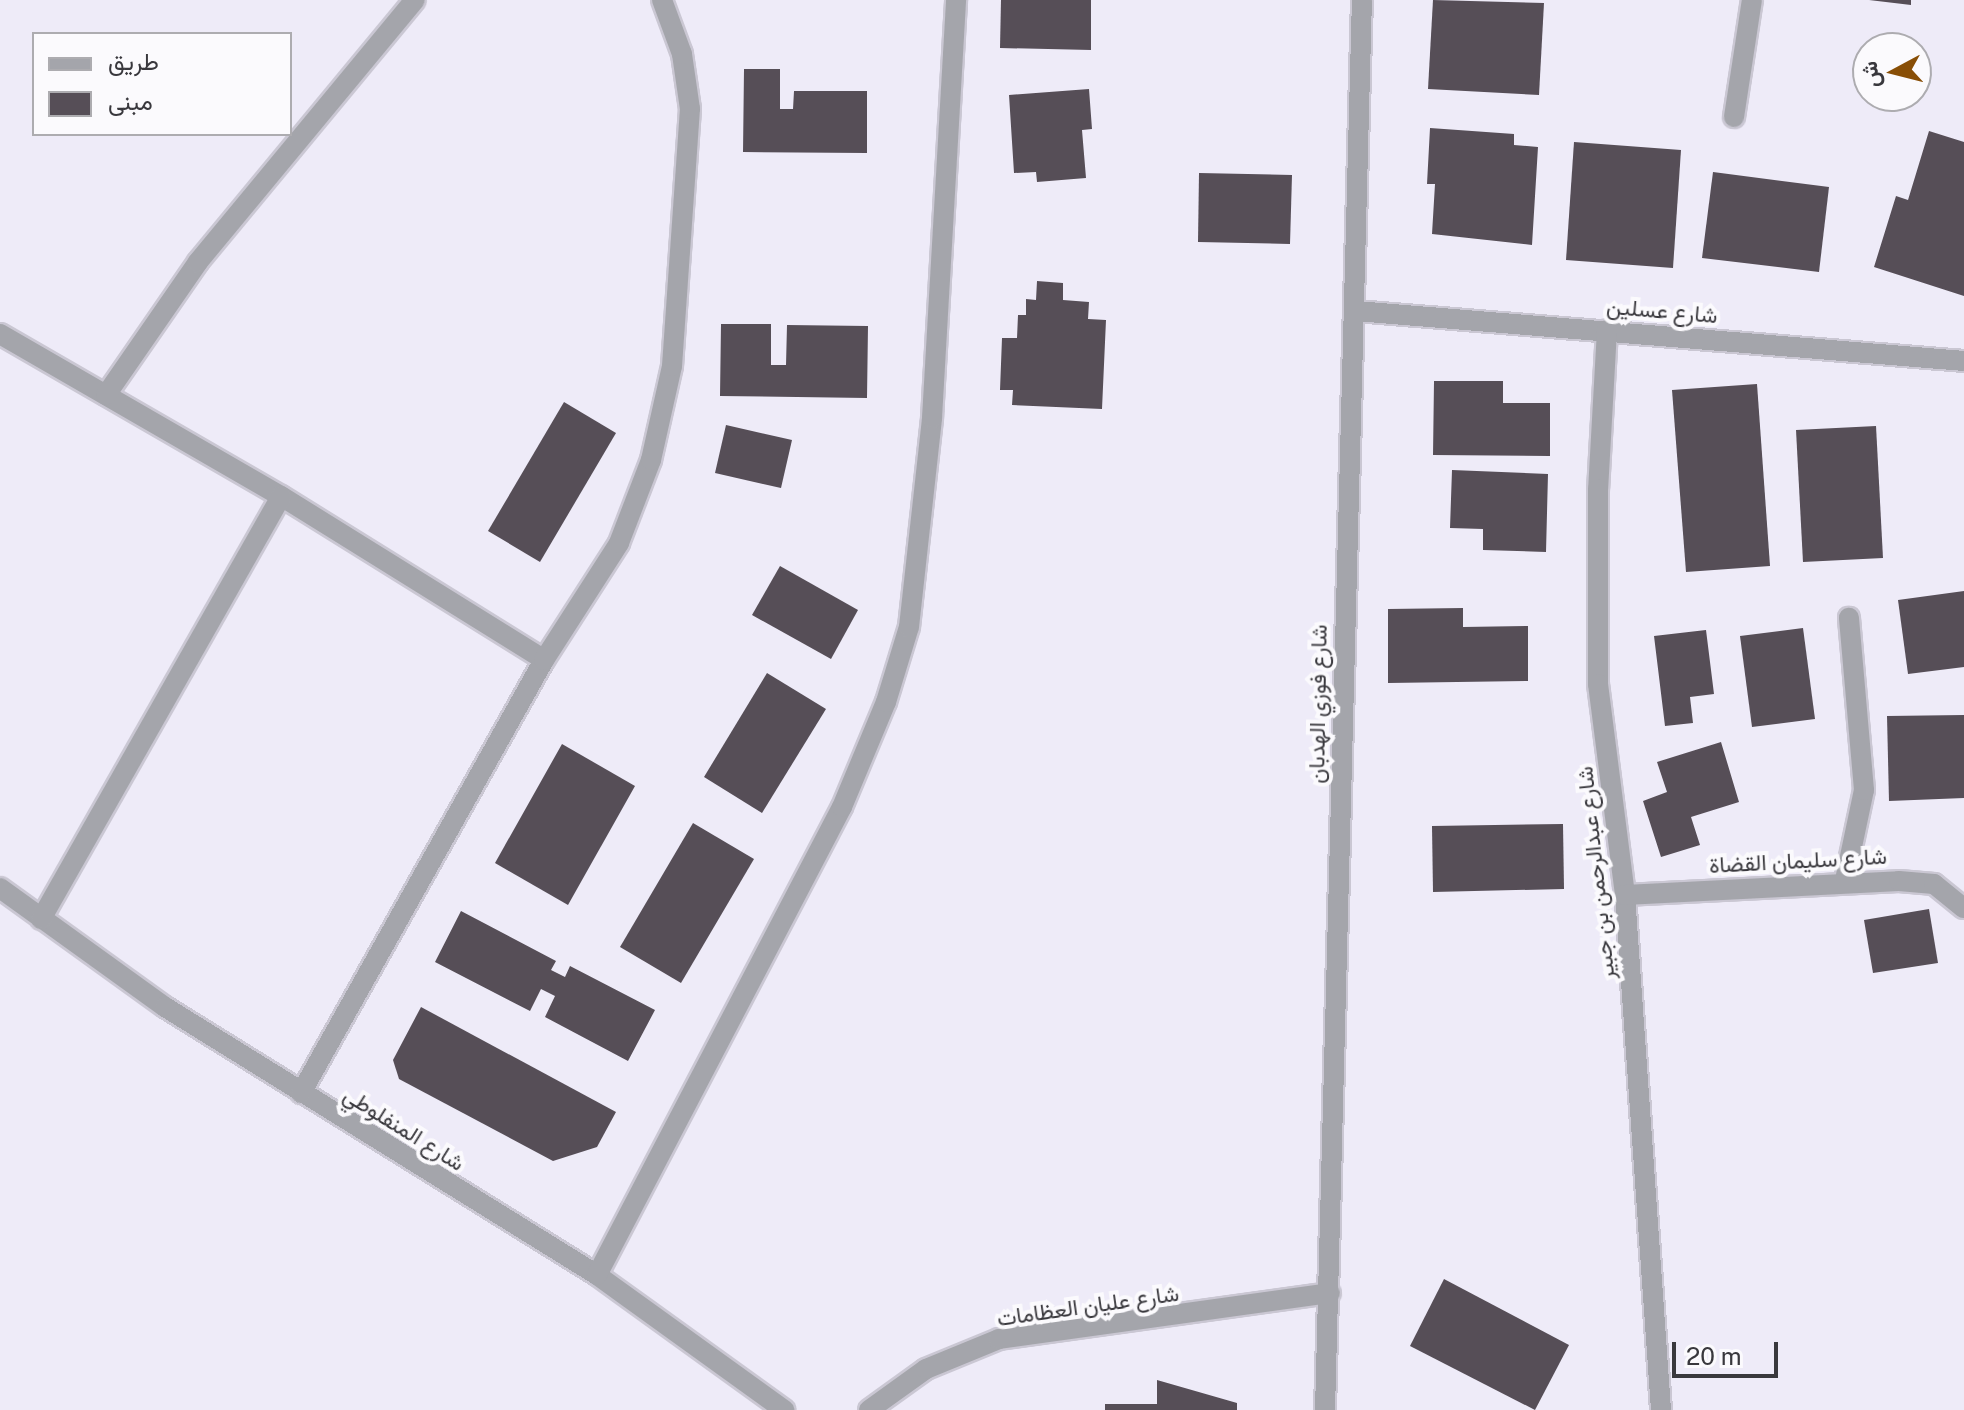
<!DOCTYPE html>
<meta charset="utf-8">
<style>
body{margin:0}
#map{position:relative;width:1964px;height:1410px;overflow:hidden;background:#eeebf8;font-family:"Public Sans",Vazirmatn,sans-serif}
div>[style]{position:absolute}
.building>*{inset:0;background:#564e57}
.roads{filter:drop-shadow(2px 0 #cac7d3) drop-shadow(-2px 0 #cac7d3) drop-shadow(0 2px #cac7d3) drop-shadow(0 -2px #cac7d3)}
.minor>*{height:20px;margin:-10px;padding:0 10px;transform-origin:10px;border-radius:10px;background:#a4a5ab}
span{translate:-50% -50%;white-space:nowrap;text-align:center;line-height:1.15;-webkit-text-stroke:8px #fbfafd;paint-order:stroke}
.street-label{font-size:22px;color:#39383d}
.legend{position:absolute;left:32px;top:32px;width:260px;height:104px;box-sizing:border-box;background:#fbfafd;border:2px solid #adacb0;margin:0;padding:10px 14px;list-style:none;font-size:24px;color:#39383d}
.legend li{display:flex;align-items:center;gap:16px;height:40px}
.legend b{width:40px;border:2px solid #adacb0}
.north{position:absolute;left:1852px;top:32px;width:80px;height:80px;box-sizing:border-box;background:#fbfafd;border:2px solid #adacb0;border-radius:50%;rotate:263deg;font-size:22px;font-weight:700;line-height:32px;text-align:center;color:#39383d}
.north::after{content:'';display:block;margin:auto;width:28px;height:36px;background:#884e06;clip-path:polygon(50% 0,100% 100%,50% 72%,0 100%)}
.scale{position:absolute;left:1672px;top:1342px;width:106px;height:36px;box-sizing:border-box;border:4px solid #39383d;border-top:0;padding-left:10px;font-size:24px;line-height:28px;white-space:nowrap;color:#39383d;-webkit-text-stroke:6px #fbfafd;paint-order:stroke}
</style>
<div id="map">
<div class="building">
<i style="clip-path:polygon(1001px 0,1091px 0,1091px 50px,1000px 48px)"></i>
<i style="clip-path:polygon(1433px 0,1544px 3px,1539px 95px,1428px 89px)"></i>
<i style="clip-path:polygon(1869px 0,1911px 0,1911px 5px)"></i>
<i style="clip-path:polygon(744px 69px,780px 69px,780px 109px,793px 109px,794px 91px,867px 91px,867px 153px,743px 152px)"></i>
<i style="clip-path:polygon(1089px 89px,1092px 129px,1082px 130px,1086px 178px,1037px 182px,1036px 172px,1014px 173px,1009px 95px)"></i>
<i style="clip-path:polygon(1430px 128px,1514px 134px,1514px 145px,1538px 147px,1532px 245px,1432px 234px,1435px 184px,1427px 184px)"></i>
<i style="clip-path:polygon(1929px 131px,1964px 142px,1964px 296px,1874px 267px,1896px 196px,1908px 200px)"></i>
<i style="clip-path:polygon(1574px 142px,1681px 150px,1673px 268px,1566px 260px)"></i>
<i style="clip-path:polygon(1713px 172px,1829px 187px,1819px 272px,1702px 258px)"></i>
<i style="clip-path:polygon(1199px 173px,1292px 175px,1290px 244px,1198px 242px)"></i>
<i style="clip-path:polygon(1037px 281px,1063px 283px,1063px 300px,1089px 302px,1088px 319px,1106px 320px,1102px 409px,1012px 405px,1013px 390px,1000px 390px,1002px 338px,1017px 338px,1018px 315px,1026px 315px,1026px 299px,1036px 300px)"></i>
<i style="clip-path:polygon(721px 324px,771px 324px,771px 365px,786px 365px,787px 325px,868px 326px,867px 398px,720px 396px)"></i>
<i style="clip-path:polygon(1434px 381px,1503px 381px,1503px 403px,1550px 403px,1550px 456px,1433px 455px)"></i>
<i style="clip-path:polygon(1757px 384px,1770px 566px,1686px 572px,1672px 390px)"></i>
<i style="clip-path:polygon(564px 402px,616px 433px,540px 562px,488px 531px)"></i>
<i style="clip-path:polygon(726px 425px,792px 440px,781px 488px,715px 473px)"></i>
<i style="clip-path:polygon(1876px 426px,1883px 558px,1803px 562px,1796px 430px)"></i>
<i style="clip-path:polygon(1452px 470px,1548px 474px,1546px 552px,1483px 550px,1483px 529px,1450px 528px)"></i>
<i style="clip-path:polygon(780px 566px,858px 610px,831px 659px,752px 615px)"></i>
<i style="clip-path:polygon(1964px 591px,1964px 667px,1908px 674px,1898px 600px)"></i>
<i style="clip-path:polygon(1463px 608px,1463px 627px,1528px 626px,1528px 681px,1388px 683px,1388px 609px)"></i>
<i style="clip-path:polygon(1803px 628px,1815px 719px,1752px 727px,1740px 636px)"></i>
<i style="clip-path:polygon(1706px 630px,1714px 694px,1690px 697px,1693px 723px,1665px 726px,1654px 636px)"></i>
<i style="clip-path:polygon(767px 673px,826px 709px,762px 813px,704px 777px)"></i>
<i style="clip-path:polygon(1964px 715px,1964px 798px,1889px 801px,1887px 716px)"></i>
<i style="clip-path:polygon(1721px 742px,1739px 802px,1691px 817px,1700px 845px,1661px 857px,1643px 801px,1667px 792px,1657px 762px)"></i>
<i style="clip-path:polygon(562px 744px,635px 786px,568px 905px,495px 863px)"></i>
<i style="clip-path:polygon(693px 823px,754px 859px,681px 983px,620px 947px)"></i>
<i style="clip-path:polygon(1563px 824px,1564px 889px,1433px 892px,1432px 826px)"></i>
<i style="clip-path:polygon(1929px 909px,1938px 963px,1873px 973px,1864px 920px)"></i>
<i style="clip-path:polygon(461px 911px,556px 961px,551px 970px,565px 977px,570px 966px,655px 1010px,628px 1061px,545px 1017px,555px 996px,541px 989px,530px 1011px,435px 962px)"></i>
<i style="clip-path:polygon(421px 1007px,616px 1112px,597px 1147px,553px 1161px,399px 1079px,393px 1060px)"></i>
<i style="clip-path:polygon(1444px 1279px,1569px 1345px,1535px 1410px,1410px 1346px)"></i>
<i style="clip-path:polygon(1157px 1380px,1237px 1403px,1237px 1410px,1105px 1410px,1105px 1404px,1157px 1404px)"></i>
</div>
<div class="roads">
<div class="minor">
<i style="left:1734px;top:117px;width:118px;rotate:-81.3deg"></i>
<i style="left:1356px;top:311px;width:610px;rotate:4.7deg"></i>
<i style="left:1607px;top:330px;width:159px;rotate:93.2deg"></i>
<i style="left:1598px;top:489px;width:195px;rotate:90deg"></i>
<i style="left:1598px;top:684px;width:213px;rotate:82.7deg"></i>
<i style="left:1625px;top:895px;width:516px;rotate:86deg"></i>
<i style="left:0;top:334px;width:324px;rotate:30deg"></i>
<i style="left:281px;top:496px;width:310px;rotate:31.9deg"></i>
<i style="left:106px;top:395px;width:162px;rotate:-55.3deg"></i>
<i style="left:198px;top:262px;width:340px;rotate:-50.4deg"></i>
<i style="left:1845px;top:880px;width:92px;rotate:-78.1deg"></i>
<i style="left:1864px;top:790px;width:173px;rotate:-95deg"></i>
<i style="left:0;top:888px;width:203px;rotate:35.8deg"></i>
<i style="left:165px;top:1007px;width:508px;rotate:31.81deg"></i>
<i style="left:597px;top:1275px;width:231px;rotate:35.8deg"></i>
<i style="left:1625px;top:895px;width:274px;rotate:-2.9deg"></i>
<i style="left:1899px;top:881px;width:35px;rotate:5deg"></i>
<i style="left:1934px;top:884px;width:38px;rotate:39deg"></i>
<i style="left:41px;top:919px;width:486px;rotate:-60.4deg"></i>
<i style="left:301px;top:1093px;width:497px;rotate:-60.7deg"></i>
<i style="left:544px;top:660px;width:139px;rotate:-57.3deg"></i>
<i style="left:619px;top:543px;width:89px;rotate:-68.9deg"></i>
<i style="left:651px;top:460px;width:96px;rotate:-77.4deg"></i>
<i style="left:672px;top:366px;width:258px;rotate:-86deg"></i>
<i style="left:690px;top:109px;width:56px;rotate:-98.3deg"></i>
<i style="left:682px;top:54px;width:58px;rotate:-110.3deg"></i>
<i style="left:597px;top:1275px;width:528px;rotate:-62.37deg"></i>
<i style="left:842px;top:807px;width:114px;rotate:-67.3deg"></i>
<i style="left:886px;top:702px;width:78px;rotate:-73deg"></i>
<i style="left:909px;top:627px;width:210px;rotate:-83.7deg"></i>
<i style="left:932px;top:418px;width:419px;rotate:-86.7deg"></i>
<i style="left:869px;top:1410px;width:70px;rotate:-35.7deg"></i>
<i style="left:926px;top:1369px;width:79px;rotate:-22.3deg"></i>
<i style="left:999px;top:1339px;width:334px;rotate:-7.9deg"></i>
<i style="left:1325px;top:1410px;width:1410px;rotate:-88.5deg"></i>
</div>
</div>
<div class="street-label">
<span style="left:1662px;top:311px;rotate:5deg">شارع عسلين</span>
<span style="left:1318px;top:704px;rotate:-89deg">شارع فوزي الهدبان</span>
<span style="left:1798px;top:861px;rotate:-3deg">شارع سليمان القضاة</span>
<span style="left:1596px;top:873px;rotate:-96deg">شارع عبدالرحمن بن جبير</span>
<span style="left:404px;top:1129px;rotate:32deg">شارع المنفلوطي</span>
<span style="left:1088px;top:1306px;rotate:-8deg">شارع عليان العظامات</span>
</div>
<ul class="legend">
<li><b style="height:10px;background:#a4a5ab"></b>طريق</li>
<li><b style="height:22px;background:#564e57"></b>مبنى</li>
</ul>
<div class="north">ش</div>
<div class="scale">20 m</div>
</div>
